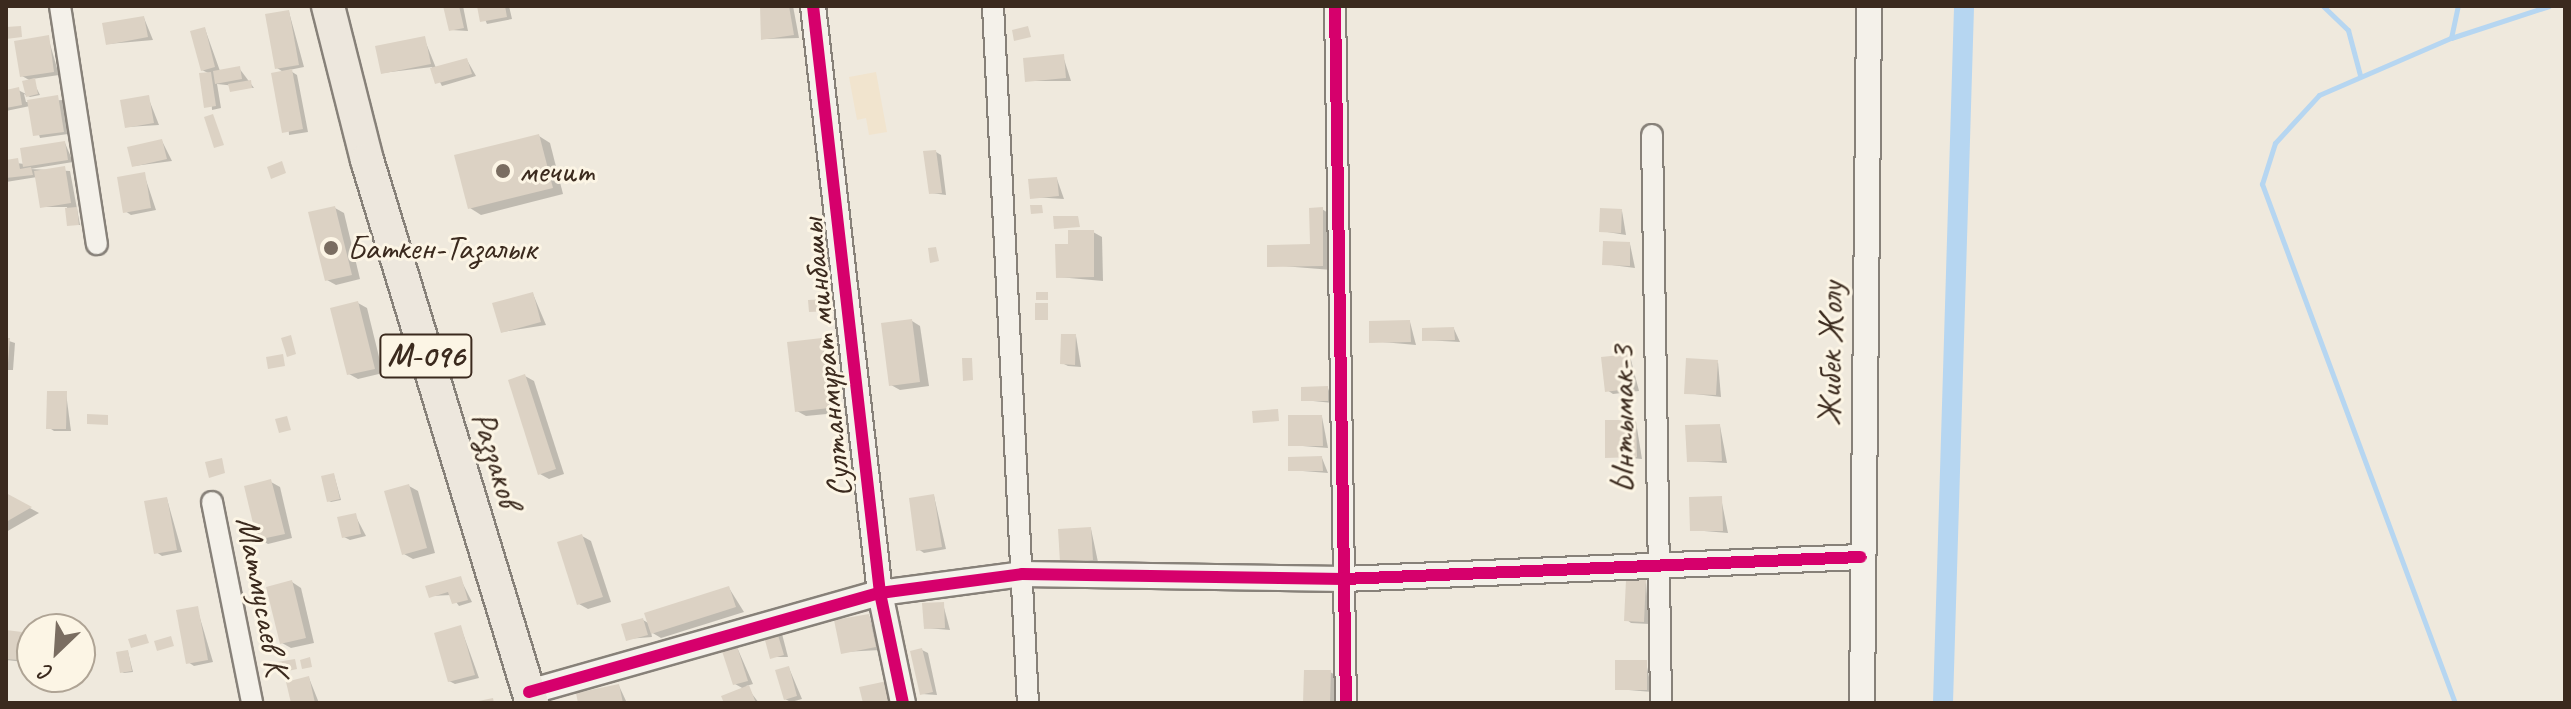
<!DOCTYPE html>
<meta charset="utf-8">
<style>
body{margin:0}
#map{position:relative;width:2571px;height:709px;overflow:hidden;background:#efe9dd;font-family:Caveat,sans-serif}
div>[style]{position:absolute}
.built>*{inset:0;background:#f1e4ce}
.shadow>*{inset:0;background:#0003}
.stream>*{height:5px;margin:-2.5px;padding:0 2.5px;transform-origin:2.5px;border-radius:2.5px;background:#b6d6f1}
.canal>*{height:20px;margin:-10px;padding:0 10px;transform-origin:10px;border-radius:10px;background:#b6d6f1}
.building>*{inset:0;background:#dcd2c4}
.roads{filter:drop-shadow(2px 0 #878179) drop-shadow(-2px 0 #878179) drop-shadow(0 2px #878179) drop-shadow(0 -2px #878179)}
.minor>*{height:20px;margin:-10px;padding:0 10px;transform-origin:10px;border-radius:10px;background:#f4f1ea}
.tertiary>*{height:24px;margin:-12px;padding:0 12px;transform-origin:12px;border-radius:12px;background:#f4f1ea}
.primary>*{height:32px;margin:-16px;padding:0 16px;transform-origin:16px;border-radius:16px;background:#ede7dd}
.cycleway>*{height:12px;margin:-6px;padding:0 6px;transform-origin:6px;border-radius:6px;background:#d6006c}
.dots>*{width:22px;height:22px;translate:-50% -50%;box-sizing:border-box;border:4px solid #fcf5e5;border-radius:50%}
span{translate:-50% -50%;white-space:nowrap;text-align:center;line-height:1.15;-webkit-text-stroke:6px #fcf5e5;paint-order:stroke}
.shield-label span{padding:2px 6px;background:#fcf5e5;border:2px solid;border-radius:6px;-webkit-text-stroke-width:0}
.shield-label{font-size:32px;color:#3b2a1e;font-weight:700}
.poi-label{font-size:34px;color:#3b2a1e}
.left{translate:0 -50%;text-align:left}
.street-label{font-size:34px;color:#3b2a1e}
.frame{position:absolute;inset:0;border:8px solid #3b2a1e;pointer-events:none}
.north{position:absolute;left:16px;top:613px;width:80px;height:80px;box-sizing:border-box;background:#fcf5e5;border:2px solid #afa495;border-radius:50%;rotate:205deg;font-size:22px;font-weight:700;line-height:32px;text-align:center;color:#3b2a1e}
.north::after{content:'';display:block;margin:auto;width:28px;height:36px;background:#7a6d61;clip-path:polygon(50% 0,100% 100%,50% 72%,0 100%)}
</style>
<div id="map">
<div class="built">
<i style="clip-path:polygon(876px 72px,887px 132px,869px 135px,866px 118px,857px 120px,849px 77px)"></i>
</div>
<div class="shadow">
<i style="clip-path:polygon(445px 6px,463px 6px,468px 31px,451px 30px)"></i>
<i style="clip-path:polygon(479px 6px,509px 6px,512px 19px,487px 24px)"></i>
<i style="clip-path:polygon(762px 6px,793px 6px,799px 38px,763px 39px)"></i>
<i style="clip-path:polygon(289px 12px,304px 67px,289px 70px,297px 75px,308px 132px,289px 135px,285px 73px,277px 68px)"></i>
<i style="clip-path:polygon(144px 18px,153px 40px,108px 44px)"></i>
<i style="clip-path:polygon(205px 29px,220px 71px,239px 68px,254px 88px,217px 84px,221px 108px,212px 110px,210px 74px,202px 70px)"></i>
<i style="clip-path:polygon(48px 37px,59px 75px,32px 79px,40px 95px,30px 97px,24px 94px,26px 102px,63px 100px,68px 134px,40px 138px,30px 106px,6px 111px,6px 92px,18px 90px,28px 95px,31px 81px,22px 76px)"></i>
<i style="clip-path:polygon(424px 38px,436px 68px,467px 60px,476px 76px,442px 86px,432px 67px,382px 73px)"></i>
<i style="clip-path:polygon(1063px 56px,1071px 81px,1027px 81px)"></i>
<i style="clip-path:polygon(148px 97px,159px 125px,127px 127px)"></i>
<i style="clip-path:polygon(539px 136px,550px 143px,563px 194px,481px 215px,470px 208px)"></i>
<i style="clip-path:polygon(162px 141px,172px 161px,134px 166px)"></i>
<i style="clip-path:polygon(65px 143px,73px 162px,30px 169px,70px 171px,80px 225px,69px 225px,67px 207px,42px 207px,37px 177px,6px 182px,6px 162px,25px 164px)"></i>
<i style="clip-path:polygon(936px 152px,941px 155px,946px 195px,931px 193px)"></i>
<i style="clip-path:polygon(144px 174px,156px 210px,131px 215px,125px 211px)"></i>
<i style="clip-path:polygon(1057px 179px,1064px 199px,1032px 197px)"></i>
<i style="clip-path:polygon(335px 208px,344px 213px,360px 279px,336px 285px,327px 280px)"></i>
<i style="clip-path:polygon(1322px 209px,1331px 215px,1332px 270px,1269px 265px,1312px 246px)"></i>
<i style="clip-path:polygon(1622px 211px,1626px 235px,1601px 231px)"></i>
<i style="clip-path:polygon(1093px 232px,1102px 237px,1103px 281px,1058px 277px,1070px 246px)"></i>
<i style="clip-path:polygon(1630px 244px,1635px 268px,1604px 264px)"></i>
<i style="clip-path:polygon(533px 294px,546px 325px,502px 332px)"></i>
<i style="clip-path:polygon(358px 303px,367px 308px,383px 373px,358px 379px,349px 374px)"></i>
<i style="clip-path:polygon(912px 321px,920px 326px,929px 386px,900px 390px,891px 385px)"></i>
<i style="clip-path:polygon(1410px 322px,1416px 345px,1371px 341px)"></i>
<i style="clip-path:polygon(1454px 329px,1460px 342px,1424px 340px)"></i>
<i style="clip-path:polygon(1076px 336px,1081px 367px,1068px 366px,1062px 363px)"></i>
<i style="clip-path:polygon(6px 340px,15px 343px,13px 370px,6px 370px)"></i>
<i style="clip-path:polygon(821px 340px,830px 345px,837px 413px,806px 416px,797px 411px)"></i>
<i style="clip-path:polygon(1630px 356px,1639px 391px,1613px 394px,1607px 390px)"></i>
<i style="clip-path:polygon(1718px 362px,1721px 397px,1686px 393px)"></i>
<i style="clip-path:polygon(525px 376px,534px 381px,564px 474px,549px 479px,540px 474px)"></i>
<i style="clip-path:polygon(1328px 388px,1333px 403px,1303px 400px)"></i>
<i style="clip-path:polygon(66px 393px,71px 431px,54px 431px,48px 427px)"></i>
<i style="clip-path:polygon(1322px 417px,1328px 448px,1290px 445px)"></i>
<i style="clip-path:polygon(1636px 422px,1642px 459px,1607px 456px)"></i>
<i style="clip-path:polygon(1720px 426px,1727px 463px,1689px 461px)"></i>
<i style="clip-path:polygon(1322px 458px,1328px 473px,1290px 470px)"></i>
<i style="clip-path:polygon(334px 475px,341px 500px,331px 502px,329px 501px)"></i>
<i style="clip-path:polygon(271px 482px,280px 487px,292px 538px,268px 544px,259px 539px)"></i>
<i style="clip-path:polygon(409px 486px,418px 491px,435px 553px,413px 559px,404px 554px)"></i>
<i style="clip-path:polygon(6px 495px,39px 513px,6px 532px)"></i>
<i style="clip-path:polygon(934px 496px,946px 549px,924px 553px,918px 549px)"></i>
<i style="clip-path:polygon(1721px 498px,1728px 533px,1692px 530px)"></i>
<i style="clip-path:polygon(167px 499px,182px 552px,162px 556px,156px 552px)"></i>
<i style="clip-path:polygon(355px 515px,366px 536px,350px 540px,344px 537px)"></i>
<i style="clip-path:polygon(1091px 529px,1098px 562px,1062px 561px)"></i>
<i style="clip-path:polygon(582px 536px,591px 541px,611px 602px,588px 609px,579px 604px)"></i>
<i style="clip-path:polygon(460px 578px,472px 602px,459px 606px,451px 595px,431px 596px)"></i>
<i style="clip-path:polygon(292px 582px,301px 588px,314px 643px,291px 648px,282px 643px)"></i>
<i style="clip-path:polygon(1646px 582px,1649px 624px,1631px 623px,1626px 619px)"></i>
<i style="clip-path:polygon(729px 588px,744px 612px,661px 638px,651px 632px,652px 637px,627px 639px,643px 620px,650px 624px)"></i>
<i style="clip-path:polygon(943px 604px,950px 630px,926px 628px)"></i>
<i style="clip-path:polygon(197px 608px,213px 662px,194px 666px,188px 662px)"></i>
<i style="clip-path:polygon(869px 616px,880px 650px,843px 652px)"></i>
<i style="clip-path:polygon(461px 628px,479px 678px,455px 684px,449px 681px)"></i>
<i style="clip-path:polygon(764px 630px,781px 630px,788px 657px,772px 657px)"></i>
<i style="clip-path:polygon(6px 632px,26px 637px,24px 662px,6px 660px)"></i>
<i style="clip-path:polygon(736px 645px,753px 684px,746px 686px,759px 703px,726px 703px,744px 689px,735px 684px)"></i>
<i style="clip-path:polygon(922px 650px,928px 653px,937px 695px,922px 694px)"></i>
<i style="clip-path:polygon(128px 652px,133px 672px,124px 673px,122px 672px)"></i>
<i style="clip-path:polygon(1646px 662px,1652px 692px,1617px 689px)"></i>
<i style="clip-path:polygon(789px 668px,802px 699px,791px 702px,785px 699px)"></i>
<i style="clip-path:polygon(1330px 672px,1339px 677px,1338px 703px,1305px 703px)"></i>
<i style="clip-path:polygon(309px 678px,319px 703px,293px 703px)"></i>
<i style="clip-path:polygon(619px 686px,627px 703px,580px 703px)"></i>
</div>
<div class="stream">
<i style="left:2323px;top:6px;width:35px;rotate:44deg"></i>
<i style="left:2348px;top:30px;width:47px;rotate:75.1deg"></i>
<i style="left:2451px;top:38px;width:33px;rotate:-78deg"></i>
<i style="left:2455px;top:703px;width:554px;rotate:-110.4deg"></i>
<i style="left:2262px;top:184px;width:43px;rotate:-72.4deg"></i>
<i style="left:2275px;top:143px;width:65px;rotate:-47.5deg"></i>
<i style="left:2319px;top:95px;width:144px;rotate:-23.4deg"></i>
<i style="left:2451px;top:38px;width:103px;rotate:-18.1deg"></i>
</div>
<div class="canal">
<i style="left:1943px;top:703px;width:697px;rotate:-88.27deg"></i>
</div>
<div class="building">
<i style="clip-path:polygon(443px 6px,459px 6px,464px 28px,449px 31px)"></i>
<i style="clip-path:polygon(477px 6px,505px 6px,507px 17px,480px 22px)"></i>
<i style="clip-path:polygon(760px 6px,789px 6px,794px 35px,761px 40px)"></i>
<i style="clip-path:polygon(289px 10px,299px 65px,275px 69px,265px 14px)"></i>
<i style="clip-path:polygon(144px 16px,148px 37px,106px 45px,102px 23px)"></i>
<i style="clip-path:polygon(21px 26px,22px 37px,6px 39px,6px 27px)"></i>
<i style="clip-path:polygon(1028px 26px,1031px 37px,1014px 41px,1012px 30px)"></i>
<i style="clip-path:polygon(205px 27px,215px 67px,201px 71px,190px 31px)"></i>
<i style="clip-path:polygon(49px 35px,54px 72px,20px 77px,14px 41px)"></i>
<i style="clip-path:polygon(425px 36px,431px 64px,381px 74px,375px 46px)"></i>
<i style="clip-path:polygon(1064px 54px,1066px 78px,1025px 82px,1023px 58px)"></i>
<i style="clip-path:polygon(467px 58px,472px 74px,435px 84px,430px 68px)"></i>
<i style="clip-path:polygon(240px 66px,242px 79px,215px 84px,213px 71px)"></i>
<i style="clip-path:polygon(292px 69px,303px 129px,282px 133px,271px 73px)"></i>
<i style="clip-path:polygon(211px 72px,216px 106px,204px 108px,199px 73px)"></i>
<i style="clip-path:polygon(35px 78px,38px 94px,26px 97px,22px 81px)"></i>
<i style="clip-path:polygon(251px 80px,252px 88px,230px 92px,228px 84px)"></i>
<i style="clip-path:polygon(19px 87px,22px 105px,6px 108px,6px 90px)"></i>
<i style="clip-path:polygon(58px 95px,64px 132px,33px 136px,27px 100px)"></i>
<i style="clip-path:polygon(149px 95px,154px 123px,125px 128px,120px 100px)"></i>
<i style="clip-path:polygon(213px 114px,224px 145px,214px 148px,204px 117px)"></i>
<i style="clip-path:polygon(539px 134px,553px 188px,468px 209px,454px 155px)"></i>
<i style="clip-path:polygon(162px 139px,167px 159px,132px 167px,127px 147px)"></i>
<i style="clip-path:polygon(65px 141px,68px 160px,23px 167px,20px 148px)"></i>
<i style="clip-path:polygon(936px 150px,942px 193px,929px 194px,923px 151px)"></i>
<i style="clip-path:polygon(18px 158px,20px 169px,31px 167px,33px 175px,6px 178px,6px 160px)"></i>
<i style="clip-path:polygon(282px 161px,286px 173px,271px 179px,267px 167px)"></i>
<i style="clip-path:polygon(65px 166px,71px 203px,40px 208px,34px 171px)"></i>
<i style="clip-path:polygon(145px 172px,151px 208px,123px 213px,117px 177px)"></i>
<i style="clip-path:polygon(1057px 177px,1059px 196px,1030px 199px,1028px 179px)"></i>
<i style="clip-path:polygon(1030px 205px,1042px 205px,1043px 213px,1031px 214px)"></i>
<i style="clip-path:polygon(335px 206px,352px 275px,325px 281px,308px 212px)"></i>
<i style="clip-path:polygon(77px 207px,79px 225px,67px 226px,65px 208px)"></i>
<i style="clip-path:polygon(1323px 207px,1323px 266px,1267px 267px,1267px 245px,1310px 244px,1309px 208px)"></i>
<i style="clip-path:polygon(1600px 208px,1622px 209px,1621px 233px,1599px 232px)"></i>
<i style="clip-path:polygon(1053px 216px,1078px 216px,1080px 227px,1054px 229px)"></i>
<i style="clip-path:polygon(1068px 230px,1094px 230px,1094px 277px,1056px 278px,1055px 244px,1068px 244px)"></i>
<i style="clip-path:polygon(1603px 241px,1630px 242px,1630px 266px,1602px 265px)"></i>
<i style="clip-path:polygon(936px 247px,939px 261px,930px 263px,928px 248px)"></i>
<i style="clip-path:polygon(533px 292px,541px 322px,501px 333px,492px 303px)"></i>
<i style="clip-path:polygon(1036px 292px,1048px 292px,1048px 300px,1036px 300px)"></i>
<i style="clip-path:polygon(828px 299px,829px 311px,809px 312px,808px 300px)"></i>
<i style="clip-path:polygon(358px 301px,375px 369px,347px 375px,330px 308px)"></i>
<i style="clip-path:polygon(1035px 303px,1048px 303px,1048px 320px,1035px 320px)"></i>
<i style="clip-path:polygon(912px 319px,920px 382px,889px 386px,881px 323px)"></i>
<i style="clip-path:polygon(1410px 320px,1411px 342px,1369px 343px,1369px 321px)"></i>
<i style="clip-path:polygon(1454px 327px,1455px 340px,1422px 341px,1422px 328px)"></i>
<i style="clip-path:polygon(1061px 334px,1076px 334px,1075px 365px,1060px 364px)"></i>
<i style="clip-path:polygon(291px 335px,296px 354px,287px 357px,281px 338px)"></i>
<i style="clip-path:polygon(6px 338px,10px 338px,8px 363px,6px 363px)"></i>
<i style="clip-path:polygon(822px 338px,829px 408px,795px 412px,787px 342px)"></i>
<i style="clip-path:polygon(283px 354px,285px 366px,268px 369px,266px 357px)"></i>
<i style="clip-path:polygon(1630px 354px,1634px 388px,1605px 392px,1601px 357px)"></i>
<i style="clip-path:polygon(962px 358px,972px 358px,973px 380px,963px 381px)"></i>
<i style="clip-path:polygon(1686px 358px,1718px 360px,1716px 395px,1684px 394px)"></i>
<i style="clip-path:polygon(525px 374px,556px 469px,538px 475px,508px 380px)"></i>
<i style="clip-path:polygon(1328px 386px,1328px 401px,1301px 401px,1301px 387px)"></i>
<i style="clip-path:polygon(47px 391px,67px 391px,66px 429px,46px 429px)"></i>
<i style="clip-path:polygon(1278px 409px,1279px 421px,1253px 423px,1252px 411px)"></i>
<i style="clip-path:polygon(87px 414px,108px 415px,108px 425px,87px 424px)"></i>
<i style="clip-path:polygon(1288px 415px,1322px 415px,1323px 446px,1288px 446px)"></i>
<i style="clip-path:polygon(287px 416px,291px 430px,279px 433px,275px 419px)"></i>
<i style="clip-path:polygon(1605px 420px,1636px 420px,1637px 457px,1605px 458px)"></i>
<i style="clip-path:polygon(1720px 424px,1722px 461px,1687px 462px,1685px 425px)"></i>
<i style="clip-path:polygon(1322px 456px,1323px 471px,1288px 471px,1288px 457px)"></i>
<i style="clip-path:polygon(222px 458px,225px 473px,209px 478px,205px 462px)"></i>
<i style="clip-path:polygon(334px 473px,340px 499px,327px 502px,321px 476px)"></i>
<i style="clip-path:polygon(271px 479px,285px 534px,257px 540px,244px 486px)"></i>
<i style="clip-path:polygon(409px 484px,427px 548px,402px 555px,384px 491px)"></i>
<i style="clip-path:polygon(6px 493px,32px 507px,6px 522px)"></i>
<i style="clip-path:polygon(934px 494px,942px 547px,916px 551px,909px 498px)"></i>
<i style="clip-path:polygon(1722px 496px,1723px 531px,1690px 531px,1689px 497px)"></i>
<i style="clip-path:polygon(167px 497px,177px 550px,154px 554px,144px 501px)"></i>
<i style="clip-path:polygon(356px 513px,361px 534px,342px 538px,337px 517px)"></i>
<i style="clip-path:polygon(1091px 527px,1093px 560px,1060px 562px,1058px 529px)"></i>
<i style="clip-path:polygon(582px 534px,603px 597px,577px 605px,557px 542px)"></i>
<i style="clip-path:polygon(461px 576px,468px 600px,452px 604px,448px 592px,429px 598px,425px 586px)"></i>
<i style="clip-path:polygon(292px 580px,306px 638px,280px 644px,266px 587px)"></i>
<i style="clip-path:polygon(1626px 580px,1646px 580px,1644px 622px,1624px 621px)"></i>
<i style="clip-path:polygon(729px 586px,736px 607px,651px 634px,644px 613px)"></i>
<i style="clip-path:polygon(944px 602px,945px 628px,924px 629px,922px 603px)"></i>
<i style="clip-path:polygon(198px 606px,208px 660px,186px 664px,176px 610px)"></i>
<i style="clip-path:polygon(869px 614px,876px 647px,841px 654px,834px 620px)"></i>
<i style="clip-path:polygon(643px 618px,648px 635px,626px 641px,621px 624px)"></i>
<i style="clip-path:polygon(461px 625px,475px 675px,448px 682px,434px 633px)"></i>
<i style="clip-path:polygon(775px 625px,784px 655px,770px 659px,762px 629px)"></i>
<i style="clip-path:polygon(6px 630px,22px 632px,19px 660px,6px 659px)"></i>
<i style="clip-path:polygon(146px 634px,149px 643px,131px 648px,128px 639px)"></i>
<i style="clip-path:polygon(171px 636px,174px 646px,157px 651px,154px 641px)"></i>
<i style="clip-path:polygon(736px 643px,748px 681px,733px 685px,721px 648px)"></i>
<i style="clip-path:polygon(922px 648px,933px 692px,920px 695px,910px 651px)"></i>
<i style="clip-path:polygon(128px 650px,132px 671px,120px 673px,116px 652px)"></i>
<i style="clip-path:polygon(310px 657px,312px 667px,302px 669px,300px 660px)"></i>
<i style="clip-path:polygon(295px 659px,297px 669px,279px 673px,277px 662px)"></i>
<i style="clip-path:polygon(1615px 660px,1647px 660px,1647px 690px,1615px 690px)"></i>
<i style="clip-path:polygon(789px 666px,797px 696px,784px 700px,775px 670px)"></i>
<i style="clip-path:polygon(1304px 670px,1331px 670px,1330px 703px,1303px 703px)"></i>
<i style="clip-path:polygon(309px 676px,315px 703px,291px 703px,286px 682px)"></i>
<i style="clip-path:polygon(887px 681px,892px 703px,863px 703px,859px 687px)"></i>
<i style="clip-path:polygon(619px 684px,623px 703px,578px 703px,576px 693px)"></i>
<i style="clip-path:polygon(749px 685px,756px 703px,724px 703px,721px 696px)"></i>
<i style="clip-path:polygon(493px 698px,494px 703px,474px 703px,474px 702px)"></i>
</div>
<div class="roads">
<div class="minor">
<i style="left:60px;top:6px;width:241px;rotate:81.2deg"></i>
<i style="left:993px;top:6px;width:698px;rotate:87.13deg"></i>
<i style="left:1335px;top:6px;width:697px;rotate:89.1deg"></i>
<i style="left:1652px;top:135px;width:568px;rotate:89.09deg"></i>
<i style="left:212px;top:502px;width:205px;rotate:78.7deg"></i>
</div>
<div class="tertiary">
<i style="left:813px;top:6px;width:591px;rotate:83.49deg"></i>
<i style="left:880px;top:593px;width:112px;rotate:78.2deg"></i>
<i style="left:529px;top:692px;width:365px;rotate:-15.8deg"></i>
<i style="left:880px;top:593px;width:143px;rotate:-7.6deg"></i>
<i style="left:1022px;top:574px;width:322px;rotate:0.9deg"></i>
<i style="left:1344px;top:579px;width:517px;rotate:-2.44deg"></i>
<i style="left:1862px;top:703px;width:697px;rotate:-89.42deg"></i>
</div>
<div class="primary">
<i style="left:328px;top:6px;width:159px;rotate:75.8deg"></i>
<i style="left:367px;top:160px;width:568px;rotate:73.1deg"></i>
</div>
</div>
<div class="cycleway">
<i style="left:813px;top:6px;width:591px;rotate:83.49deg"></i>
<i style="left:880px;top:593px;width:112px;rotate:78.2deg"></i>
<i style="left:1335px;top:6px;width:697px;rotate:89.1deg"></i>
<i style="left:529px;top:692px;width:365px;rotate:-15.8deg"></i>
<i style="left:880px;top:593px;width:143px;rotate:-7.6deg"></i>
<i style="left:1022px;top:574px;width:322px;rotate:0.9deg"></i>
<i style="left:1344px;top:579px;width:517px;rotate:-2.44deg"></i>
</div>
<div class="dots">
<i style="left:503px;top:171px;background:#7a6d61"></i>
<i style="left:331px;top:248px;background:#7a6d61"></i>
</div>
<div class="shield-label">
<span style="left:426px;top:356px">М-096</span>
</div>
<div class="poi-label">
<span class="left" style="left:519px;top:171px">мечит</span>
<span class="left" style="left:347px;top:248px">Баткен-Тазалык</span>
</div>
<div class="street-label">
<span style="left:1830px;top:354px;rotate:-89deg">Жибек Жолу</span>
<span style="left:825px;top:358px;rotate:-96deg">Султанмурат минбашы</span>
<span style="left:1622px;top:419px;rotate:-90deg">Ынтымак-3</span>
<span style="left:497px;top:459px;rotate:73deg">Раззаков</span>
<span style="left:263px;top:596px;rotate:79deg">Матмусаев К</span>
</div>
<div class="frame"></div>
<div class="north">С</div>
</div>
